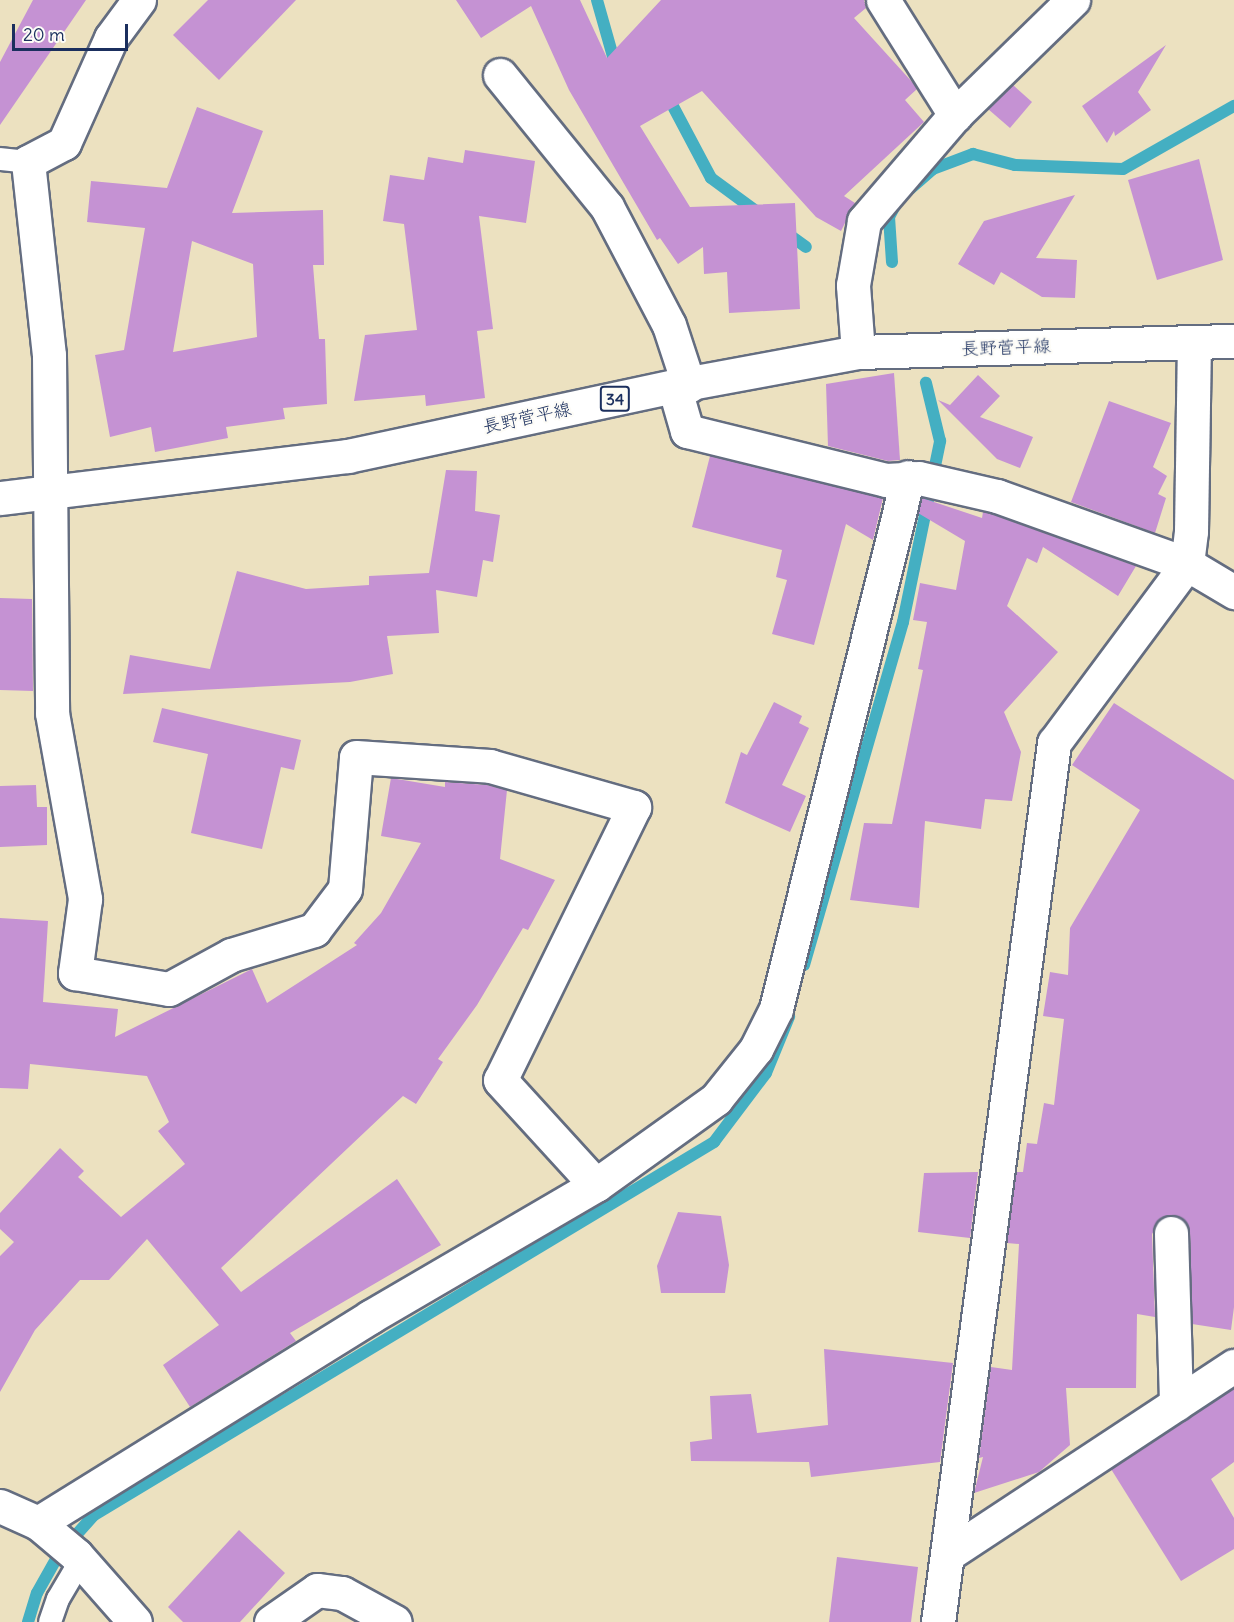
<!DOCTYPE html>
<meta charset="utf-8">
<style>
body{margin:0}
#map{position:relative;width:1234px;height:1622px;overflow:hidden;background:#ece1c0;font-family:Delius,"Klee One",sans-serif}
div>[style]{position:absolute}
.stream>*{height:12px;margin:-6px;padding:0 6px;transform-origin:6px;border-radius:6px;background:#44afc2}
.building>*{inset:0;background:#c592d3}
.roads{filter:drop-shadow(2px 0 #646d80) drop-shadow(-2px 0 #646d80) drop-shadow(0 2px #646d80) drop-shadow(0 -2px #646d80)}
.service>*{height:22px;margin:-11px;padding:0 11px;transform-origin:11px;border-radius:11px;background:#fff}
.minor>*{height:33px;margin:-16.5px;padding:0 16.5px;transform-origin:16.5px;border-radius:16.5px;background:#fff}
.primary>*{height:33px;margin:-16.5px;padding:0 16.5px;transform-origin:16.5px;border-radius:16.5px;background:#fff}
span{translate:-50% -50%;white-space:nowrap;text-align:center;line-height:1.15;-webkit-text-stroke:4.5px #fdfcf7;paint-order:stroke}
.shield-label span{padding:2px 4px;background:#fdfcf7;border:2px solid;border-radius:4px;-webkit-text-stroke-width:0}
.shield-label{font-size:16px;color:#1b2f5e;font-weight:700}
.street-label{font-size:18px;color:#1b2f5e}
.scale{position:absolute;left:12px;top:24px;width:116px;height:27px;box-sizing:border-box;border:3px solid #1b2f5e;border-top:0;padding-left:8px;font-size:18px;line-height:21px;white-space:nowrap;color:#1b2f5e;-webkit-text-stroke:4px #fdfcf7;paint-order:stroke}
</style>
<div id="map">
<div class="stream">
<i style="left:597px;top:0;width:62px;rotate:74.2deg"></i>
<i style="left:614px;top:60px;width:8px;rotate:30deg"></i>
<i style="left:666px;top:93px;width:96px;rotate:62.1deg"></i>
<i style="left:711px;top:178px;width:61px;rotate:36.3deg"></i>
<i style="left:910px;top:189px;width:30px;rotate:-41deg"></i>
<i style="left:933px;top:169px;width:43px;rotate:-20.6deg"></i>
<i style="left:973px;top:154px;width:43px;rotate:14.7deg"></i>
<i style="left:1015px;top:165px;width:108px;rotate:2.1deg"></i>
<i style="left:1123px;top:169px;width:128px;rotate:-29.6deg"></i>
<i style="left:784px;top:231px;width:27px;rotate:36deg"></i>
<i style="left:892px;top:262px;width:45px;rotate:-93.8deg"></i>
<i style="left:889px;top:217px;width:15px;rotate:-62deg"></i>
<i style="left:804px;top:965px;width:357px;rotate:-73.9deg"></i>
<i style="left:903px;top:622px;width:185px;rotate:-78.4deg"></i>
<i style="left:940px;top:441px;width:60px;rotate:-103.6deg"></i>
<i style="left:28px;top:1622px;width:30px;rotate:-73deg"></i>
<i style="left:37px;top:1593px;width:45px;rotate:-60.6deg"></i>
<i style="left:59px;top:1554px;width:52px;rotate:-48.1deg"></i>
<i style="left:94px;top:1515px;width:724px;rotate:-31.03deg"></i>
<i style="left:714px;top:1142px;width:86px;rotate:-53deg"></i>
<i style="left:766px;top:1073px;width:61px;rotate:-67.7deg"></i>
</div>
<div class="building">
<i style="clip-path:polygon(33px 0,86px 0,0 125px,0 62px)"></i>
<i style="clip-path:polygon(208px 0,296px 0,219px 80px,173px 35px)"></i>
<i style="clip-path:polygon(456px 0,580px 0,607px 58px,661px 0,864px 0,866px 8px,854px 18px,913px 83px,917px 89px,905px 100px,924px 122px,844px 196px,855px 203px,841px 231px,816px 217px,702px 91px,640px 126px,690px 207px,795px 203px,800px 309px,729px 313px,727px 272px,704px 274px,703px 247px,678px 264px,660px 238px,657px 240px,569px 90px,531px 6px,481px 38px)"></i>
<i style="clip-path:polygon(1166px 45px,1138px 92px,1151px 110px,1115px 136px,1114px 131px,1107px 143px,1082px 106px)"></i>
<i style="clip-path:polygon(1013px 85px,1032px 102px,1010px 128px,988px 109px)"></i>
<i style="clip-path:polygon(evenodd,197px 107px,263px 131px,232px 213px,323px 210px,324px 265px,313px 265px,319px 339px,325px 339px,327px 404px,283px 408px,285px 419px,226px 427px,228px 438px,155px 452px,151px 427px,110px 437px,95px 355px,124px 350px,145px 228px,87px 222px,91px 181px,167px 188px,197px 107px,192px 241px,253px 264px,257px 337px,173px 352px,192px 241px)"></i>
<i style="clip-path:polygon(465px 150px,535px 161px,526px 223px,479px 216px,493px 329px,477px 331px,485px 398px,426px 406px,425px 395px,354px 401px,365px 335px,417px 330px,404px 224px,383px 221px,390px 175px,424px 180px,428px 157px,463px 163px)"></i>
<i style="clip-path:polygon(1199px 159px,1223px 260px,1157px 280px,1128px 180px)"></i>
<i style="clip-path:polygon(1075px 195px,1036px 258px,1077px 260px,1075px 298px,1042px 297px,1001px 272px,994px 285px,958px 264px,984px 221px)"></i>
<i style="clip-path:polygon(894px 373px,900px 460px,888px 461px,828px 446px,826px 384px)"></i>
<i style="clip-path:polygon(978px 375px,1000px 396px,980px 417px,1033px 437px,1020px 468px,997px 459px,938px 400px,950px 405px)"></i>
<i style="clip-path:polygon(1109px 401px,1171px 423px,1153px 467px,1167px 476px,1158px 494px,1166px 498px,1155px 533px,1071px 502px)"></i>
<i style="clip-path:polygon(710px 456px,883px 498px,873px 540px,846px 524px,814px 645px,772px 634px,787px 580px,776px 577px,782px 550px,692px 527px)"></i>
<i style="clip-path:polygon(446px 470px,477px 471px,475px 511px,500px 515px,493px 562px,483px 560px,477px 597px,436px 590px,439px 633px,387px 636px,393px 674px,350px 682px,123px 694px,130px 655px,210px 669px,237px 571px,306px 589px,369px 585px,369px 576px,429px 573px)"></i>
<i style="clip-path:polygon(922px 498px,982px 518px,983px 512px,992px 514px,1136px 566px,1118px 596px,1043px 547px,1037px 563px,1027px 558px,1007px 606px,1058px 652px,1004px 712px,1021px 752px,1012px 801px,985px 799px,981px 829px,925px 821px,919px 908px,850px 900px,864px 823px,892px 824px,923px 670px,918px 669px,927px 622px,913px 620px,920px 583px,956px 590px,965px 541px,918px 513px)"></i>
<i style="clip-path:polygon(0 598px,32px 599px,33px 691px,0 690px)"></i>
<i style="clip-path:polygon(774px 702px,802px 716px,799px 723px,809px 728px,782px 785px,806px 796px,790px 832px,725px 803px,741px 752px,747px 755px)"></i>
<i style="clip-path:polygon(1114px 703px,1234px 780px,1234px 1307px,1231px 1330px,1192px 1324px,1190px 1232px,1180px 1217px,1162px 1217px,1152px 1234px,1155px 1317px,1137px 1314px,1136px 1388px,1066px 1388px,1070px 1445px,1039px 1472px,974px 1493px,983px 1457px,979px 1458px,991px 1367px,1012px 1370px,1019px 1244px,1007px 1243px,1016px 1172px,1023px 1172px,1027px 1143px,1037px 1144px,1044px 1103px,1054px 1105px,1064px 1019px,1043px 1016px,1050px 972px,1068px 975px,1070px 928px,1140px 810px,1072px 765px)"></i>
<i style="clip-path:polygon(162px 708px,301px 740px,294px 770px,281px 767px,262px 849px,191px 833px,208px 754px,153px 742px)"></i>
<i style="clip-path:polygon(391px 778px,445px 787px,445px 782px,487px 785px,507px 790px,500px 859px,555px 880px,528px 930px,523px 928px,477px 1005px,438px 1059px,443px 1062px,416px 1104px,403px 1096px,221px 1268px,241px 1292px,397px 1179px,441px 1245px,290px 1333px,296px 1341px,190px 1407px,163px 1365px,219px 1325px,147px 1239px,109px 1280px,80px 1280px,35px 1330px,0 1392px,0 1256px,14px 1242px,0 1229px,0 1213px,60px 1148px,84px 1171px,78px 1177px,121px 1217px,185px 1164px,158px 1131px,169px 1122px,147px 1076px,30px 1064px,28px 1089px,0 1088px,0 918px,48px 921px,43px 1002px,118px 1009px,115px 1037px,252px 969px,267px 1003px,357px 945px,354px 943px,381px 913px,421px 843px,381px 836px)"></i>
<i style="clip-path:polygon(36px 785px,37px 807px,47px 807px,47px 845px,0 847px,0 786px)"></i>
<i style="clip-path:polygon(978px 1172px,970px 1238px,918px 1232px,924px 1173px)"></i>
<i style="clip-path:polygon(678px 1212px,721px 1216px,729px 1265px,725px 1293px,661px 1293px,657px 1266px)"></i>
<i style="clip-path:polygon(824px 1349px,953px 1363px,940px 1462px,811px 1477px,809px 1462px,691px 1461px,690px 1442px,712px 1439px,710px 1396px,751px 1394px,757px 1433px,828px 1425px)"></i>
<i style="clip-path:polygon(1234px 1388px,1234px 1462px,1211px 1479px,1234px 1518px,1234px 1549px,1181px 1581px,1111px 1469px)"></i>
<i style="clip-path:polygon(239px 1530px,285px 1573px,240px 1622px,183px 1622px,168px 1607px)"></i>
<i style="clip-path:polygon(837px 1557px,918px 1567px,911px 1622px,829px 1622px)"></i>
</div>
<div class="roads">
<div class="service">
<i style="left:0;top:159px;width:28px;rotate:6deg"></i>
<i style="left:50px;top:1622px;width:24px;rotate:-71deg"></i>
<i style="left:58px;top:1599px;width:45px;rotate:-59.5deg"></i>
</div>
<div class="minor">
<i style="left:139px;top:0;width:47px;rotate:126.4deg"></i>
<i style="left:111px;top:38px;width:115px;rotate:114.1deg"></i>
<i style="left:64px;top:143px;width:41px;rotate:152.2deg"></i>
<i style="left:28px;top:162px;width:194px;rotate:83.8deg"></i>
<i style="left:49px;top:355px;width:358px;rotate:89.5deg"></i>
<i style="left:52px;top:713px;width:189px;rotate:79.9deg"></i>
<i style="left:85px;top:899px;width:75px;rotate:97.7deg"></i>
<i style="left:75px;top:973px;width:95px;rotate:9.7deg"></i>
<i style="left:169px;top:989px;width:71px;rotate:-28.7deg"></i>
<i style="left:231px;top:955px;width:87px;rotate:-16.8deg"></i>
<i style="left:314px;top:930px;width:51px;rotate:-52.9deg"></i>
<i style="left:345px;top:889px;width:132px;rotate:-85.2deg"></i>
<i style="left:356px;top:757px;width:134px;rotate:3.8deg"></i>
<i style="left:490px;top:766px;width:150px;rotate:15.9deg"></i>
<i style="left:634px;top:807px;width:304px;rotate:116.1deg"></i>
<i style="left:500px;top:1080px;width:142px;rotate:47.6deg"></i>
<i style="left:883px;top:0;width:136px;rotate:57.9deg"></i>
<i style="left:500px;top:75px;width:170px;rotate:51deg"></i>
<i style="left:607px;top:207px;width:133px;rotate:62.3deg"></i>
<i style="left:669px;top:325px;width:64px;rotate:71.8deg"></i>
<i style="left:858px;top:352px;width:67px;rotate:-94.3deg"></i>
<i style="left:853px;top:285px;width:65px;rotate:-80.2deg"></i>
<i style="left:864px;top:221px;width:140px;rotate:-49.4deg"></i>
<i style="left:955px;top:115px;width:165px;rotate:-44.3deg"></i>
<i style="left:674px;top:386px;width:47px;rotate:73.9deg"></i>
<i style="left:687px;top:431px;width:205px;rotate:13.8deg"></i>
<i style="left:886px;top:480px;width:33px;rotate:-3deg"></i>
<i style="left:919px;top:478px;width:80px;rotate:13deg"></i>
<i style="left:997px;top:496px;width:202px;rotate:19.7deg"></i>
<i style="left:1187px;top:564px;width:55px;rotate:30.8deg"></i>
<i style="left:1171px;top:1233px;width:171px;rotate:88.3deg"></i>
<i style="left:0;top:1506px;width:42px;rotate:24.1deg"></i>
<i style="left:38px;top:1523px;width:50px;rotate:40.1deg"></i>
<i style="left:76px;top:1555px;width:89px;rotate:48.6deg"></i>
<i style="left:38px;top:1523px;width:391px;rotate:-31.8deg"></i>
<i style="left:370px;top:1317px;width:262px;rotate:-30.3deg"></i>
<i style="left:596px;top:1185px;width:148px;rotate:-35.6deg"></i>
<i style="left:716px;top:1099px;width:64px;rotate:-51.3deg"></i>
<i style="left:756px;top:1049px;width:45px;rotate:-63.4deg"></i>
<i style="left:776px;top:1009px;width:548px;rotate:-76.07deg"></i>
<i style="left:950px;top:1553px;width:340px;rotate:-33.4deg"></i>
<i style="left:271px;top:1622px;width:56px;rotate:-34.8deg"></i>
<i style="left:317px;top:1590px;width:25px;rotate:7deg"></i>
<i style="left:342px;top:1593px;width:60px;rotate:28.7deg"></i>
<i style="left:938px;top:1622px;width:887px;rotate:-82.48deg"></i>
<i style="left:1054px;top:743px;width:223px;rotate:-53.4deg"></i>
<i style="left:1187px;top:564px;width:33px;rotate:-83deg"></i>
<i style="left:1191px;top:531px;width:188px;rotate:-89.1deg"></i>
</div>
<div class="primary">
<i style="left:0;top:498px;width:351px;rotate:-6.9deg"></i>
<i style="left:348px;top:456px;width:333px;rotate:-12.1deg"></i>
<i style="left:674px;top:386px;width:187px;rotate:-10.5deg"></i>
<i style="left:858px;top:352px;width:376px;rotate:-1.7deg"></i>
</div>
</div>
<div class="shield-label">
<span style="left:615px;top:399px">34</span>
</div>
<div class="street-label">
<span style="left:1006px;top:348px;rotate:-2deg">長野菅平線</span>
<span style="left:527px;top:418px;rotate:-12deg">長野菅平線</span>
</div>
<div class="scale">20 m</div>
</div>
